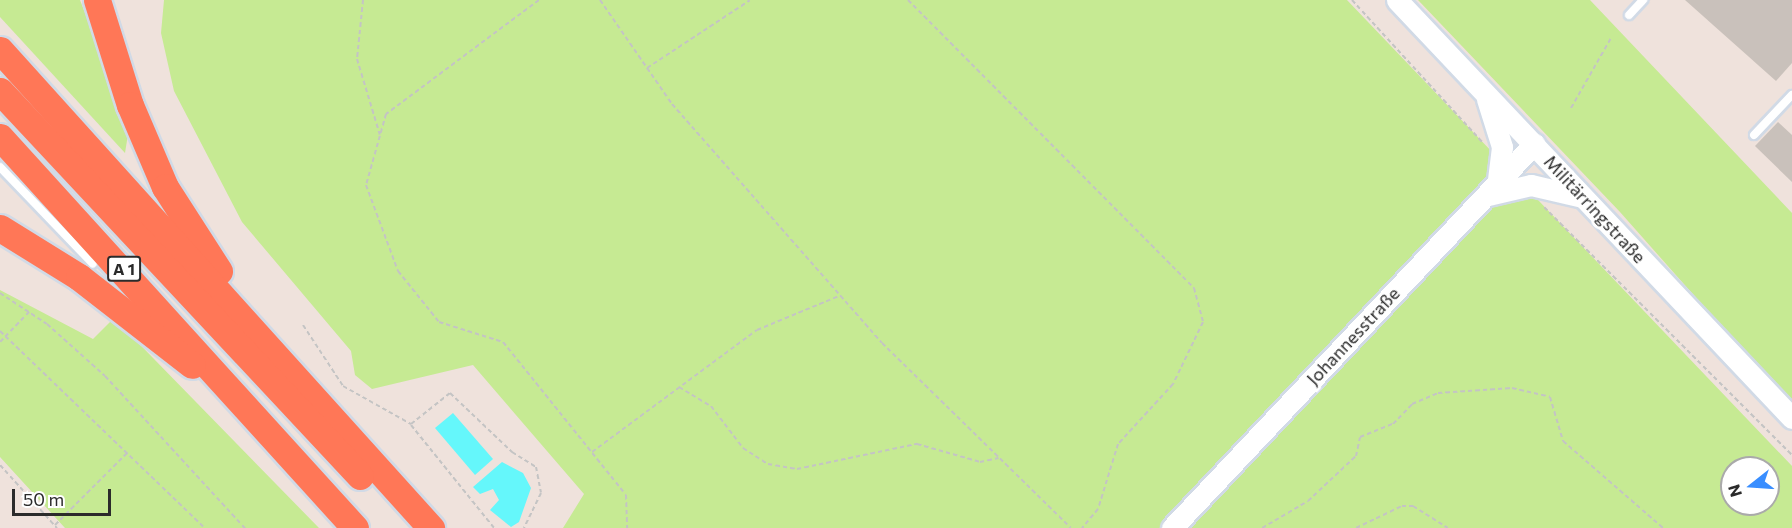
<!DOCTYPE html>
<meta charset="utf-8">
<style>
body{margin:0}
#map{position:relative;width:1792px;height:528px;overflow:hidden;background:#efe2dc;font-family:Commissioner,sans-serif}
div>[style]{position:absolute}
.green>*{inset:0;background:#c6ea93}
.water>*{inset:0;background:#65f7fb}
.building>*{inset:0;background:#c9c1bb}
.path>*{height:2px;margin-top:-1px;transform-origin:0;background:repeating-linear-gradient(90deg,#c4c4c4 0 4.5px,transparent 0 7.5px)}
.roads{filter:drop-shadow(2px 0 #d1dae6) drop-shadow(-2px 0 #d1dae6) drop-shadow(0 2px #d1dae6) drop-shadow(0 -2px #d1dae6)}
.service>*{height:8px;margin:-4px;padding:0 4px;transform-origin:4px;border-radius:4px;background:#fff}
.secondary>*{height:21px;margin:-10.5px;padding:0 10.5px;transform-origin:10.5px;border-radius:10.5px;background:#fff}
.motorway>*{height:27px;margin:-13.5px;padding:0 13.5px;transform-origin:13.5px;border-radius:13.5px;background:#ff7757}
span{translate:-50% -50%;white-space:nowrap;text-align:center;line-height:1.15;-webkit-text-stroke:6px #fff;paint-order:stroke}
.shield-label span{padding:2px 4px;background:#fff;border:2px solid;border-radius:4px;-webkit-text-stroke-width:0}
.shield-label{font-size:16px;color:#2b2b2b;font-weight:700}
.street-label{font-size:18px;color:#2b2b2b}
.north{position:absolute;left:1720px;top:456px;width:60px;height:60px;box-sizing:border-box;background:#fff;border:2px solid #aaa;border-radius:50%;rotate:253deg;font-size:16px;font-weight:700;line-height:24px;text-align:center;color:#2b2b2b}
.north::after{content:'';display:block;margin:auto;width:21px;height:27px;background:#398eff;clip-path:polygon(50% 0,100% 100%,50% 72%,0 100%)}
.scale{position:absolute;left:12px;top:489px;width:99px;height:27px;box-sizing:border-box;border:3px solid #2b2b2b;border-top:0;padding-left:8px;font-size:18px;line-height:21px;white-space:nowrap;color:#2b2b2b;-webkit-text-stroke:4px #fff;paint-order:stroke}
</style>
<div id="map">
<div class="green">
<i style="clip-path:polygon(0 0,80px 0,129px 128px,125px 153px,0 17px)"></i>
<i style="clip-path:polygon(evenodd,164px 0,1347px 0,1792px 466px,1792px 528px,563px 528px,584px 494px,473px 365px,372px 389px,355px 375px,351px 351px,242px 222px,174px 91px,161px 33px,164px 0,1732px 468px,1768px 468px,1768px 504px,1732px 504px,1732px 468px)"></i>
<i style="clip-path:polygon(1418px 0,1590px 0,1792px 213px,1792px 406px,1620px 212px)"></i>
<i style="clip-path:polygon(0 290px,93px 339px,114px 318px,319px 528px,65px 528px,0 457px)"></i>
</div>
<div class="water">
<i style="clip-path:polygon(453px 413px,493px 459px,475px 475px,435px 428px)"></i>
<i style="clip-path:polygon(502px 462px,523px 473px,531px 488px,519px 522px,511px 527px,490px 510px,499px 500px,493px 489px,480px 494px,473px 487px)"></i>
</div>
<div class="building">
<i style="clip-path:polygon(1685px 0,1792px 0,1792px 63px,1776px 81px)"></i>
<i style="clip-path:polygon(1778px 122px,1792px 135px,1792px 182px,1755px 146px)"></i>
</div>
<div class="path">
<i style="left:363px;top:0;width:59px;rotate:95.8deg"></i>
<i style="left:357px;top:59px;width:79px;rotate:73.2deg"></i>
<i style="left:539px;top:0;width:191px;rotate:143.3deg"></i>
<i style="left:386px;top:114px;width:74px;rotate:105.7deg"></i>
<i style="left:366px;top:185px;width:92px;rotate:69.6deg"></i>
<i style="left:398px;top:271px;width:65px;rotate:51.2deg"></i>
<i style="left:439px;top:322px;width:67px;rotate:17.4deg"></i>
<i style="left:503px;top:342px;width:196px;rotate:51.2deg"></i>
<i style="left:626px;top:495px;width:33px;rotate:88deg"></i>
<i style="left:600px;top:0;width:126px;rotate:55.3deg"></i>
<i style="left:672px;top:104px;width:318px;rotate:48.7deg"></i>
<i style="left:882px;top:343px;width:264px;rotate:44.4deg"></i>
<i style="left:908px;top:0;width:406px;rotate:45.2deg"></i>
<i style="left:1194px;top:288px;width:35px;rotate:75deg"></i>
<i style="left:1203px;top:322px;width:69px;rotate:115.8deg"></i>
<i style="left:1173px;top:384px;width:81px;rotate:132.5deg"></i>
<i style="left:1118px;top:444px;width:68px;rotate:107.1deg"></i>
<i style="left:1098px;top:509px;width:25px;rotate:130deg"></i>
<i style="left:1352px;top:0;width:193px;rotate:47.5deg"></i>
<i style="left:647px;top:68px;width:123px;rotate:-33.4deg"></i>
<i style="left:1571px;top:108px;width:81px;rotate:-60.3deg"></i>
<i style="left:1544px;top:207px;width:351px;rotate:45deg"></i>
<i style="left:0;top:293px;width:56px;rotate:33.4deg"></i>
<i style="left:47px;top:324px;width:78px;rotate:41.9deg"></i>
<i style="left:105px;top:376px;width:207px;rotate:47.4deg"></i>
<i style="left:303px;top:325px;width:73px;rotate:56.7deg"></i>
<i style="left:343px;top:386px;width:78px;rotate:29.2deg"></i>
<i style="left:411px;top:424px;width:50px;rotate:-38.5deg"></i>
<i style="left:450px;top:393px;width:86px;rotate:43.6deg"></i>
<i style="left:512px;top:452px;width:28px;rotate:32deg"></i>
<i style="left:536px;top:467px;width:26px;rotate:79deg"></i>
<i style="left:541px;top:493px;width:39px;rotate:116deg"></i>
<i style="left:0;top:331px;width:284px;rotate:43.9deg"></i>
<i style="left:0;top:342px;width:42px;rotate:-46deg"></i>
<i style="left:679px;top:387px;width:37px;rotate:31deg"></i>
<i style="left:711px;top:406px;width:53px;rotate:52.7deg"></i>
<i style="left:743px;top:448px;width:30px;rotate:33deg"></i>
<i style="left:768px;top:464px;width:29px;rotate:10deg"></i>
<i style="left:797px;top:469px;width:123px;rotate:-11.8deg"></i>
<i style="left:917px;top:444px;width:66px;rotate:15.9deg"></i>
<i style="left:980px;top:462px;width:19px;rotate:-12deg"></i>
<i style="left:411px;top:425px;width:132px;rotate:51.1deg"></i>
<i style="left:592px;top:452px;width:205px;rotate:-36.5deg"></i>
<i style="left:757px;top:330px;width:89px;rotate:-22.5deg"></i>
<i style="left:0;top:465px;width:85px;rotate:47.9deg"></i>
<i style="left:55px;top:525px;width:103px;rotate:-45deg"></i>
<i style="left:1262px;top:528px;width:53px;rotate:-30.4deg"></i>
<i style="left:1308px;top:501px;width:66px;rotate:-43.2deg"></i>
<i style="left:1356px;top:456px;width:19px;rotate:-78deg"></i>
<i style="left:1360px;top:437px;width:35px;rotate:-22deg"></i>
<i style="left:1393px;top:424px;width:28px;rotate:-46deg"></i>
<i style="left:1412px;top:404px;width:28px;rotate:-23deg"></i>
<i style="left:1438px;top:393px;width:74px;rotate:-3.9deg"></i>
<i style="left:1512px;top:388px;width:39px;rotate:13deg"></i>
<i style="left:1550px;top:397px;width:46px;rotate:73.5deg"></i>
<i style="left:1563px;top:441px;width:133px;rotate:41deg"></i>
<i style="left:1356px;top:528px;width:51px;rotate:-25.6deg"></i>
<i style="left:1402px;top:506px;width:11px"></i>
<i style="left:1413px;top:506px;width:41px;rotate:32.2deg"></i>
</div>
<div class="roads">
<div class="service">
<i style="left:1629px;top:15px;width:21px;rotate:-47deg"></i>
<i style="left:1754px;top:135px;width:55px;rotate:-46.5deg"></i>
<i style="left:0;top:167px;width:134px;rotate:46.2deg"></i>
</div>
<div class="secondary">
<i style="left:1397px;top:0;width:575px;rotate:46.62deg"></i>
<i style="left:1487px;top:99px;width:50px;rotate:72.6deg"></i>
<i style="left:1502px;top:147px;width:35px;rotate:97deg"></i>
<i style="left:1488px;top:195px;width:44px;rotate:-13.1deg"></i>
<i style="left:1531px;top:185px;width:52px;rotate:13.2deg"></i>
<i style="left:1172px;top:528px;width:528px;rotate:-46.69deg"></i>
</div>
<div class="motorway">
<i style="left:97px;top:0;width:110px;rotate:72.6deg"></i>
<i style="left:130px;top:105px;width:89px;rotate:66.9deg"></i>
<i style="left:165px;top:187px;width:100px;rotate:57.3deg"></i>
<i style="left:0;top:50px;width:644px;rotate:47.96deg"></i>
<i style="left:0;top:91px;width:527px;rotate:46.92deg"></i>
<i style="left:0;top:137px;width:528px;rotate:47.76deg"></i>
<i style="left:0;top:228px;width:93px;rotate:31.8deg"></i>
<i style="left:79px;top:277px;width:143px;rotate:37.9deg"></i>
</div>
</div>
<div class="shield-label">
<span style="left:124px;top:269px">A 1</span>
</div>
<div class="street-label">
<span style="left:1595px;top:209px;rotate:47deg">Militärringstraße</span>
<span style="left:1353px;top:336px;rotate:-47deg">Johannesstraße</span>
</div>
<div class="north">N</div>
<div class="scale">50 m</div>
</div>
